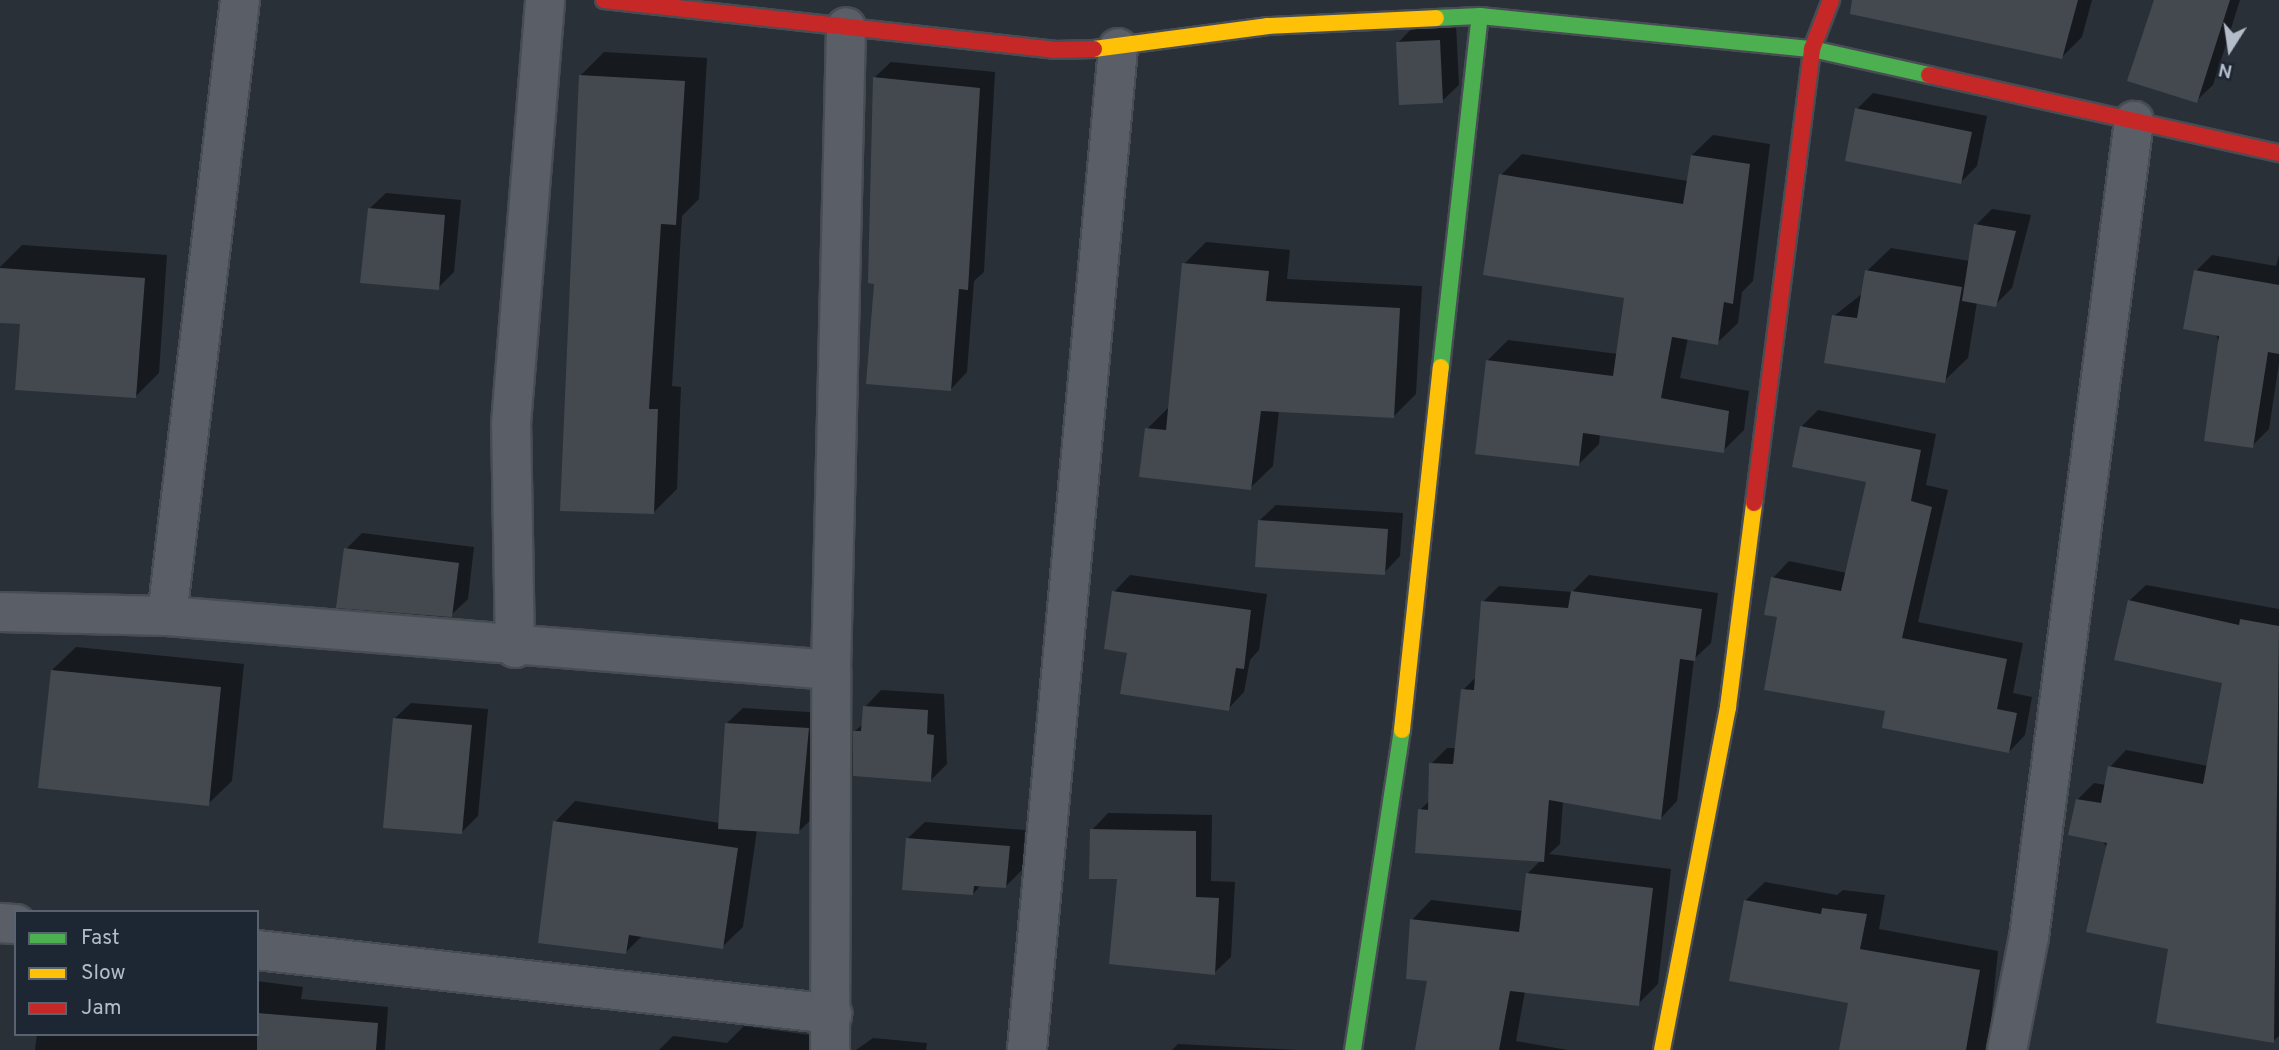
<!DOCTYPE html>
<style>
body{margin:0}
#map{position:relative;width:2279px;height:1050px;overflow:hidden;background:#2a3038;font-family:Overpass,sans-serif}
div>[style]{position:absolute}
.shadow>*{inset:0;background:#0007}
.building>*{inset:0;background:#444950}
.roads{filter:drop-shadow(2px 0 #484c53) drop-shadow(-2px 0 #484c53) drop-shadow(0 2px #484c53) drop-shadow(0 -2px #484c53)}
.street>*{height:38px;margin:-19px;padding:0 19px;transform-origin:19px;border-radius:19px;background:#5a5e66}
.fast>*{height:16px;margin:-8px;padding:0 8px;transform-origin:8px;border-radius:8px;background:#4caf50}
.slow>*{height:16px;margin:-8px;padding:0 8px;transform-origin:8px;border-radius:8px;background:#ffc107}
.jam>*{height:16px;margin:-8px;padding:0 8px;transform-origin:8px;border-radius:8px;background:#c62828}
span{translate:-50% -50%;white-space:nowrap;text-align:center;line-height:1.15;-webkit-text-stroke:5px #1d2633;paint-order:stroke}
.legend{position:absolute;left:14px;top:910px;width:245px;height:126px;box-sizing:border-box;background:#1d2633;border:2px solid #59626f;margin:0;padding:9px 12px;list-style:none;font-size:21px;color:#b4bcc9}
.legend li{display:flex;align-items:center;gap:14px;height:35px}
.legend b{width:35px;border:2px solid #59626f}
.north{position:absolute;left:2195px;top:14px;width:70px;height:70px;-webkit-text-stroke:5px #1d2633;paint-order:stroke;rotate:192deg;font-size:19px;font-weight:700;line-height:28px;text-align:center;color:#b4bcc9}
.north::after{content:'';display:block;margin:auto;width:24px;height:32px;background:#b4bcc9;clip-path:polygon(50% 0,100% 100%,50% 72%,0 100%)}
</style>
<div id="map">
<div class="shadow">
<i style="clip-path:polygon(1903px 0,2092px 0,2082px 37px,2062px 57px,1897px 24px)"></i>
<i style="clip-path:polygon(2156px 0,2240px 0,2213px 85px,2196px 101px)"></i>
<i style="clip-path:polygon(1456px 24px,1459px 85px,1442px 101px,1398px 43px,1414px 26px)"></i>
<i style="clip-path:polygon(604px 52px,707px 58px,699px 199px,682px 216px,672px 386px,681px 387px,677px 489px,653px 513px,580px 76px)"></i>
<i style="clip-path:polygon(891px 62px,995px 72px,984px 272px,974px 281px,967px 372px,951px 389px,876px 282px,874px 78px)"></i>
<i style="clip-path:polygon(1873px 93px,1987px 116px,1977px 166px,1961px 182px,1857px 109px)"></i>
<i style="clip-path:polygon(1713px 135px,1770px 144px,1753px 281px,1742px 292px,1738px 323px,1717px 343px,1688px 338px,1680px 378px,1749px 391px,1744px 430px,1723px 451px,1600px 434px,1599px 444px,1578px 465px,1487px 361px,1508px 340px,1618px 354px,1626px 296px,1501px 175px,1522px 154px,1688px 181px,1692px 155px)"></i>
<i style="clip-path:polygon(386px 193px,461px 200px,454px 272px,438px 288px,369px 209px)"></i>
<i style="clip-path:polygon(1992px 209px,2031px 215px,2012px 288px,1995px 305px,1977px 302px,1968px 358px,1944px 381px,1834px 316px,1863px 293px,1867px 271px,1891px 248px,1970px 261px,1976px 225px)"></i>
<i style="clip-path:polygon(1206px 242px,1290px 250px,1287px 279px,1422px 286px,1416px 394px,1394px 416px,1279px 410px,1273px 466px,1250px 488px,1147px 429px,1170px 406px,1184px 264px)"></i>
<i style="clip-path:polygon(22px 245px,167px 255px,159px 373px,136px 396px,22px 323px,0 321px,0 267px)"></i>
<i style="clip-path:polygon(2212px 255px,2276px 266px,2279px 255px,2279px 363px,2269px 429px,2252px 446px,2196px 271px)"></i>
<i style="clip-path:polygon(1818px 410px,1936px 434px,1926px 485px,1948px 490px,1918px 622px,2023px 643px,2013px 693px,2032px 697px,2025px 735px,2009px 752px,1887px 710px,1779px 616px,1773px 578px,1789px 561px,1847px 573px,1868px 480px,1802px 426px)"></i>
<i style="clip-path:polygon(1276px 505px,1403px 513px,1400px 556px,1384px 573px,1259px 521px)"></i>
<i style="clip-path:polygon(362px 533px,474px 547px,468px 599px,451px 615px,346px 549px)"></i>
<i style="clip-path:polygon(1130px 575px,1267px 594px,1259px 650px,1250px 660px,1244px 692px,1228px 709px,1129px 651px,1114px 592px)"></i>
<i style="clip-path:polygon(1589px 575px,1718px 593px,1711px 643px,1694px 659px,1677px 801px,1661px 818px,1563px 801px,1560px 844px,1549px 854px,1671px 869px,1658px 984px,1638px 1004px,1525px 991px,1516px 1041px,1568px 1050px,1417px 1050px,1429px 980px,1412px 920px,1431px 900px,1523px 911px,1528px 873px,1541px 860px,1420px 810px,1430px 800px,1431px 764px,1447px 748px,1457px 748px,1463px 690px,1477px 676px,1483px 602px,1499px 586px,1572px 592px)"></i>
<i style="clip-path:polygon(2146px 585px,2279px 609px,2279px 1036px,2273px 1041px,2170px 948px,2077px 800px,2094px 783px,2106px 785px,2110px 767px,2126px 750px,2208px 766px,2224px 682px,2129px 601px)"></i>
<i style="clip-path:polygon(76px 647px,244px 664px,232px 781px,208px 804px,52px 670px)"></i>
<i style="clip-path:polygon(881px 690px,944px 694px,947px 764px,931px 780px,854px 732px,864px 723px,865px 707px)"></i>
<i style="clip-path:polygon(411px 703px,488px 709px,478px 816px,462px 832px,394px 719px)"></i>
<i style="clip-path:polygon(743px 708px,825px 713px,815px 816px,798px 832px,757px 830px,743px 927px,722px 947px,643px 935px,626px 952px,555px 822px,575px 801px,720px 823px,726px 724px)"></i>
<i style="clip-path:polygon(1108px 813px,1212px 815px,1211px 881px,1235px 882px,1231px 957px,1214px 973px,1118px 877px,1092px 830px)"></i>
<i style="clip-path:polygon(925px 822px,1025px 830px,1022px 870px,1005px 887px,981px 885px,973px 894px,908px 838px)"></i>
<i style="clip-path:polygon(1765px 882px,1837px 895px,1843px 890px,1885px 895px,1879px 929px,1998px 951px,1988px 1050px,1840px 1050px,1850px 1001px,1745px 901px)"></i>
<i style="clip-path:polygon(257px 981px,303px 987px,301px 999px,388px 1007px,385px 1050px,35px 1050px,37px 1034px,257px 1034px)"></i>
<i style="clip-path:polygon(744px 1026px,825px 1037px,833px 1050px,659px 1050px,673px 1036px,727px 1043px)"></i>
<i style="clip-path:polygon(873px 1038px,927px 1043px,926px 1050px,856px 1050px)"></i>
<i style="clip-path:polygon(1178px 1044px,1298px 1050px,1172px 1050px)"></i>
</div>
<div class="building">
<i style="clip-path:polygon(1852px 0,2078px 0,2062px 59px,1850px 14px)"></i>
<i style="clip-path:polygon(2154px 0,2230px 0,2197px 103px,2127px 81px)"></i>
<i style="clip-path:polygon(1440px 40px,1443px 103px,1399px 105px,1396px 42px)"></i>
<i style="clip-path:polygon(579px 75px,685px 81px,676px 225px,661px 224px,649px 409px,658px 409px,654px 514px,560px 511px)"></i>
<i style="clip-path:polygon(873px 77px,980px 88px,968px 290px,959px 289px,951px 391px,866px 384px,874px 284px,868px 283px)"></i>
<i style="clip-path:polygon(1855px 108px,1972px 132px,1961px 184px,1845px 161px)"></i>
<i style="clip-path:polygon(1691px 155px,1750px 164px,1733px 304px,1724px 302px,1718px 345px,1672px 337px,1661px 398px,1729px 411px,1724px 453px,1583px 433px,1579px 466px,1475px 454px,1486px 360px,1613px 376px,1624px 298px,1483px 275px,1499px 174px,1683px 204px)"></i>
<i style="clip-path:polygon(368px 208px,445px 215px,439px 290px,360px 283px)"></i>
<i style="clip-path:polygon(1974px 224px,2016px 231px,1996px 307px,1962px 301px)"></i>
<i style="clip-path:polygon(1182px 263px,1269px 271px,1266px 301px,1400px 308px,1394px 418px,1261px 411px,1251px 490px,1139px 477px,1145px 428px,1166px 430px)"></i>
<i style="clip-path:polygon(0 268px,145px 278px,136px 398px,15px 390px,20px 324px,0 323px)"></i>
<i style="clip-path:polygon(1865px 270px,1962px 287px,1945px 383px,1824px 363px,1832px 315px,1857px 318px)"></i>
<i style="clip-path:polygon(2194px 270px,2279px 285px,2279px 354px,2268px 352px,2253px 448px,2204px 441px,2219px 336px,2183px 329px)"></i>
<i style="clip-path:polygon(1800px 426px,1921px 450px,1911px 501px,1932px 507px,1902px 638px,2007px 659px,1997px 709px,2017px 713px,2009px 753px,1882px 728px,1885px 711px,1764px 690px,1777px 617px,1764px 615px,1771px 577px,1841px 591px,1866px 482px,1792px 467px)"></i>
<i style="clip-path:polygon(1258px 520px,1388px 529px,1385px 575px,1255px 567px)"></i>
<i style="clip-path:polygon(344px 548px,459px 563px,452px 617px,336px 608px)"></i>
<i style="clip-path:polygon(1112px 591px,1251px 610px,1244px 669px,1236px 668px,1229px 711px,1120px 694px,1127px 653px,1104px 649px)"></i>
<i style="clip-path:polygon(1571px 591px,1702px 609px,1695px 661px,1680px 659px,1661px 820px,1549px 800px,1544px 862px,1415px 853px,1418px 809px,1428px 810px,1429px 763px,1453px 764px,1461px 689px,1474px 690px,1481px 601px,1568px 608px)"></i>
<i style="clip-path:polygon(2128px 600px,2239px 625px,2240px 619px,2279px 626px,2274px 1043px,2156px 1023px,2168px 949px,2086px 932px,2107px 843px,2068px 835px,2076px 799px,2101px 803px,2108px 766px,2203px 784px,2222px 683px,2114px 660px)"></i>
<i style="clip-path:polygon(51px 670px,221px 687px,209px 806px,38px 788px)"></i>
<i style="clip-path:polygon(863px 706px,928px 710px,927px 734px,934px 735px,931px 782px,853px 776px,853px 731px,861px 731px)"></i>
<i style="clip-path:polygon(393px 718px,472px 725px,462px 834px,383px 828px)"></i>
<i style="clip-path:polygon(725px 723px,809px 728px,799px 834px,718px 829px)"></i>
<i style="clip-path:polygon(553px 821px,738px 848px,723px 949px,629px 935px,626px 954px,538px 943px)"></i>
<i style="clip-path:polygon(1090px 829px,1196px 831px,1196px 897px,1219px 898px,1215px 975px,1109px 964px,1117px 879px,1089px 879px)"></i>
<i style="clip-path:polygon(906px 838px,1010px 846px,1006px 888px,974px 886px,973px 895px,902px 890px)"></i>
<i style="clip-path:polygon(1526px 873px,1653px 888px,1639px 1006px,1510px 991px,1499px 1050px,1415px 1050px,1427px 981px,1406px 979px,1410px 919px,1519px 932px)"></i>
<i style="clip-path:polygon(1744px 900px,1821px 914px,1822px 908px,1867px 914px,1860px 949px,1980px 970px,1966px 1050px,1839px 1050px,1848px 1003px,1729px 981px)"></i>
<i style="clip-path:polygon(257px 1013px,378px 1023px,376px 1050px,257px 1050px)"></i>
</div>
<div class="roads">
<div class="street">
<i style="left:0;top:612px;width:167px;rotate:1.4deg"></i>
<i style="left:167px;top:616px;width:666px;rotate:4.65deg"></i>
<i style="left:167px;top:616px;width:620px;rotate:-83.24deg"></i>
<i style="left:515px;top:648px;width:224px;rotate:-91deg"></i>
<i style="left:511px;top:424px;width:425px;rotate:-85.4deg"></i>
<i style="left:0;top:923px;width:16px;rotate:4deg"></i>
<i style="left:257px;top:950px;width:579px;rotate:6.35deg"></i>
<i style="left:830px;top:1050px;width:380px;rotate:-89.8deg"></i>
<i style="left:831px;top:670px;width:643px;rotate:-88.66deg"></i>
<i style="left:1027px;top:1050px;width:1006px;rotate:-84.81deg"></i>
<i style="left:2007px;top:1050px;width:115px;rotate:-79deg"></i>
<i style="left:2029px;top:937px;width:823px;rotate:-82.67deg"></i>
</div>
<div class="fast">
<i style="left:1436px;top:18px;width:44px;rotate:-2.6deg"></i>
<i style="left:1480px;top:16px;width:334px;rotate:5.7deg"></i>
<i style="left:1812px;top:49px;width:120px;rotate:12.5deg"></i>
<i style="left:1441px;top:367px;width:353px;rotate:-83.7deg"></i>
<i style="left:1353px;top:1050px;width:324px;rotate:-81.3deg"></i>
</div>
<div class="slow">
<i style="left:1094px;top:49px;width:176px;rotate:-7.5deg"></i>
<i style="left:1268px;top:26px;width:168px;rotate:-2.7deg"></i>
<i style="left:1402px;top:730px;width:365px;rotate:-83.9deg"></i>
<i style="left:1662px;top:1050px;width:349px;rotate:-79.1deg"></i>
<i style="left:1728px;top:707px;width:206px;rotate:-82.7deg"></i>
</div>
<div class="jam">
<i style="left:604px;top:0;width:453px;rotate:6.3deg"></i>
<i style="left:1054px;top:50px;width:40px;rotate:-1.4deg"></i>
<i style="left:1929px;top:75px;width:359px;rotate:12.6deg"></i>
<i style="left:1754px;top:503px;width:458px;rotate:-82.7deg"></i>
<i style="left:1812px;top:49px;width:53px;rotate:-68.8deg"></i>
</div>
</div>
<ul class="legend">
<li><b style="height:9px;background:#4caf50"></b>Fast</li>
<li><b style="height:9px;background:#ffc107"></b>Slow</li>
<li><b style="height:9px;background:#c62828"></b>Jam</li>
</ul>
<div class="north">N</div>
</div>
